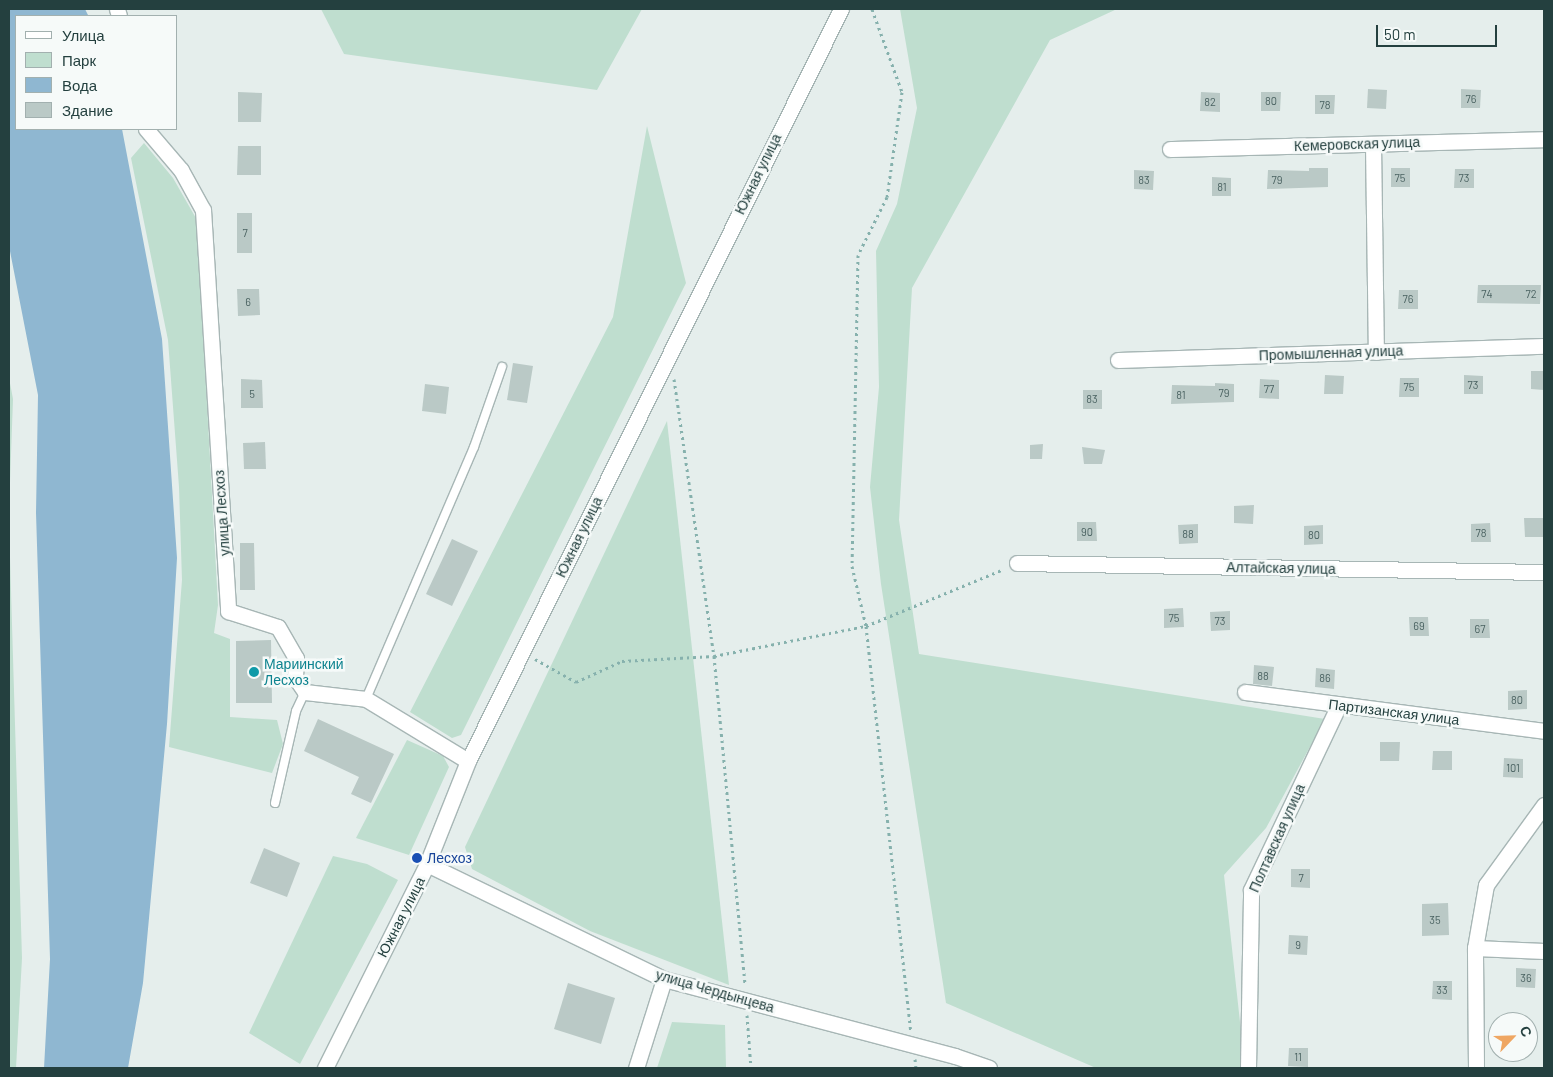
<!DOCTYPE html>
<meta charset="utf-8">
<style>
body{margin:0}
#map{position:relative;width:1553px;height:1077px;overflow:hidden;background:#e5eeec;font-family:Barlow,sans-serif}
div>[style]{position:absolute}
.green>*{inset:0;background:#bfdecf}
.water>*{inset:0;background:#8fb7d1}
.building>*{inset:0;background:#bac9c6}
.path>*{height:3px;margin-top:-1.5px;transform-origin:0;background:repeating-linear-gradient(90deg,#86b1ad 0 2.5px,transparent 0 6.5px)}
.roads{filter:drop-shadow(1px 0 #a7b6b5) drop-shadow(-1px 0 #a7b6b5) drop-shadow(0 1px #a7b6b5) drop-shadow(0 -1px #a7b6b5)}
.lane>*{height:8px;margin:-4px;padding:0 4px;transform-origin:4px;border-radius:4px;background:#fff}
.street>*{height:15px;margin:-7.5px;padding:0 7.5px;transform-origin:7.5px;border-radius:7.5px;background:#fff}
.secondary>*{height:15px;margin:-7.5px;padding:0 7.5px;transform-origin:7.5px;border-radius:7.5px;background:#fff}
.dots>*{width:14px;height:14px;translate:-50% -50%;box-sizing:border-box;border:2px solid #f6faf9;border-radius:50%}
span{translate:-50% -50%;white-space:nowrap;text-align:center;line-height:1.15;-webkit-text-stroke:5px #f6faf9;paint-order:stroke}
.number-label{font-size:11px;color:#4a6261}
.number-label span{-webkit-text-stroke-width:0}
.street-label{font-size:14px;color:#24403f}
.culture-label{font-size:14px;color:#0d838f}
.left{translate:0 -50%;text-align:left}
.transit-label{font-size:14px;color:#164399}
.frame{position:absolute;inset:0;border:10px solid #24403f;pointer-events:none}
.legend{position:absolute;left:15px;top:15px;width:162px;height:115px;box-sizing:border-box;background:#f6faf9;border:1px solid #a2b0af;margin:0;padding:6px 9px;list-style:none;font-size:15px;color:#24403f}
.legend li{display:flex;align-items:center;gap:10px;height:25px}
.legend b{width:25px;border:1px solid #a2b0af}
.north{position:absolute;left:1488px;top:1012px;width:50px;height:50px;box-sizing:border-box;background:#f6faf9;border:1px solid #a2b0af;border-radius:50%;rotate:66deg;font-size:14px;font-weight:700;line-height:20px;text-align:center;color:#24403f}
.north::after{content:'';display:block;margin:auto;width:18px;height:22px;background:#efa662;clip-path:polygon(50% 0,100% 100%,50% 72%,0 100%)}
.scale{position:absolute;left:1376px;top:25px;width:121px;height:22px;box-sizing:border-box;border:2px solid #24403f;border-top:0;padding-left:6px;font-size:15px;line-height:18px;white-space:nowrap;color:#24403f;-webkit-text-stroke:4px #f6faf9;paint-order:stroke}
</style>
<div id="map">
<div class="green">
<i style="clip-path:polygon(321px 9px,642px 9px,597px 90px,344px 54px)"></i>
<i style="clip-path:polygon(900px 9px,1117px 9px,1050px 40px,912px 288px,899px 520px,919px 654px,1325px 719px,1266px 828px,1224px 875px,1245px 1068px,1096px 1068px,946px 1003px,881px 584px,870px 487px,879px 387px,876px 251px,897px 204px,917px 108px)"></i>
<i style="clip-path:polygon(647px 126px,686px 283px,461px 735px,452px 738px,410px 712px,613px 317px)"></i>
<i style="clip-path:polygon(144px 143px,173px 178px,197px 220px,218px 605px,214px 633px,230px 639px,230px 717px,277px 720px,283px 744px,272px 773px,169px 747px,182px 580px,179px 487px,168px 340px,131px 158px)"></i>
<i style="clip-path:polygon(9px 378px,13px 399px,9px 510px)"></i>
<i style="clip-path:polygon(667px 421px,729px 985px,590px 931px,472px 869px,465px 847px)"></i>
<i style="clip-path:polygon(9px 524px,22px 958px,16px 1068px,9px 1068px)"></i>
<i style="clip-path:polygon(407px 740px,443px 756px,449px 767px,409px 855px,356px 838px)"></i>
<i style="clip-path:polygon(333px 856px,367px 864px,398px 880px,300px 1064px,249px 1033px)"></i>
<i style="clip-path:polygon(672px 1022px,725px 1025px,726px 1068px,657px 1068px)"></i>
</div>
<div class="water">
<i style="clip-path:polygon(9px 9px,85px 9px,88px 15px,16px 16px,16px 129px,122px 129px,162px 339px,177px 558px,167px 724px,143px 983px,128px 1068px,44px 1068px,50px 959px,36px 513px,38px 395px,9px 246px)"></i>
</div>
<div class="building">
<i style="clip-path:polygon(1368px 89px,1387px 90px,1386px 109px,1367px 108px)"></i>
<i style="clip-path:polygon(1461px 89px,1481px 90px,1480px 108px,1461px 108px)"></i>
<i style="clip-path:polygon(238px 92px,262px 93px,261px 122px,238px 122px)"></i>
<i style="clip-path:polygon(1201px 92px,1220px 93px,1220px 112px,1200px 111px)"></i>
<i style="clip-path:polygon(1261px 92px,1281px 92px,1280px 111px,1261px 111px)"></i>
<i style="clip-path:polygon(1315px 95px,1335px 95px,1334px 114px,1315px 114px)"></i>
<i style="clip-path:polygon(238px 146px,261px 146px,261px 175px,237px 175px)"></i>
<i style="clip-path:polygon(1309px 168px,1328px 168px,1328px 187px,1267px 189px,1268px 170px,1309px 171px)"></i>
<i style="clip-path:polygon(1391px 168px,1410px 168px,1410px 187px,1391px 187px)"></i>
<i style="clip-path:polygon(1455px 169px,1474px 169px,1474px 188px,1454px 188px)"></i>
<i style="clip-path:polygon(1134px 170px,1154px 171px,1153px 190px,1134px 189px)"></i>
<i style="clip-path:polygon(1212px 177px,1231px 178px,1231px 196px,1212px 196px)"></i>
<i style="clip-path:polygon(237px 213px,252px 213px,252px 253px,237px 253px)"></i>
<i style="clip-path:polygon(1478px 285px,1541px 285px,1540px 304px,1477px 303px)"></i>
<i style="clip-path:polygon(237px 289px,259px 289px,260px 315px,238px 316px)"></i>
<i style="clip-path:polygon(1399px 290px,1418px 290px,1418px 309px,1398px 309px)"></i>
<i style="clip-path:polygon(513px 363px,533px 366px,527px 403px,507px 400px)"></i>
<i style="clip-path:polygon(1531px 371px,1544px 371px,1544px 390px,1531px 389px)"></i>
<i style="clip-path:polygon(1325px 375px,1344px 376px,1343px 394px,1324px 394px)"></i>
<i style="clip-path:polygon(1464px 375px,1483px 376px,1483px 394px,1464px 394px)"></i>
<i style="clip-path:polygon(1400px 378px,1419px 378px,1419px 397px,1399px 397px)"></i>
<i style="clip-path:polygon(241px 379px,262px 380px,263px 408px,241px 408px)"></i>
<i style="clip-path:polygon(1260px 379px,1279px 380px,1279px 399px,1259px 398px)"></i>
<i style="clip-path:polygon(1215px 383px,1234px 384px,1234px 402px,1171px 404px,1172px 385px,1215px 386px)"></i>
<i style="clip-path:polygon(425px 384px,449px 387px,446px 414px,422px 411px)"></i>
<i style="clip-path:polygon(1083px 390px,1102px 390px,1102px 409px,1083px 409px)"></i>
<i style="clip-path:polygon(265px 442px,266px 469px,244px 469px,243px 443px)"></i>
<i style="clip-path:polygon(1043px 444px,1042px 459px,1030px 459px,1030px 445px)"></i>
<i style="clip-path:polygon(1082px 447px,1105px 450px,1102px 464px,1084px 464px)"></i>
<i style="clip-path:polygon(1254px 505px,1253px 524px,1234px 523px,1234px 506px)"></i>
<i style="clip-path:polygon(1524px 518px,1544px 518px,1544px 537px,1525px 537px)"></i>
<i style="clip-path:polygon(1077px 522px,1096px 522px,1097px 541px,1077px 541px)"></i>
<i style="clip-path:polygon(1490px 523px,1491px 542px,1471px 542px,1471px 524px)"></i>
<i style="clip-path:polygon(1198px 524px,1198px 543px,1179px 544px,1178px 525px)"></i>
<i style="clip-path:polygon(1323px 525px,1323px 544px,1304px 545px,1304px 526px)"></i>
<i style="clip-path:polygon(452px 539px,478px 551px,452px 606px,426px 594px)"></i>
<i style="clip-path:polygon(240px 543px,254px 543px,255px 590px,240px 590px)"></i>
<i style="clip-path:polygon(1183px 608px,1184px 627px,1164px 628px,1164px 609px)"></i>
<i style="clip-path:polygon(1230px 611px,1230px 630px,1211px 631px,1210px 612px)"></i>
<i style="clip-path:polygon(1409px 617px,1428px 617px,1429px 636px,1410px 636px)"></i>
<i style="clip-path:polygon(1470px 619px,1489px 619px,1490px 638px,1470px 638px)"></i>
<i style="clip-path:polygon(271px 640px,272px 703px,236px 703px,236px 641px)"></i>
<i style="clip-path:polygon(1254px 665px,1274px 667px,1272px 686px,1253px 684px)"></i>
<i style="clip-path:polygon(1316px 668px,1335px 670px,1334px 689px,1315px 687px)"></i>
<i style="clip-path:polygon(1527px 690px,1527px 709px,1508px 710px,1508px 691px)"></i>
<i style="clip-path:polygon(318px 719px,394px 754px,371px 803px,351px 794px,359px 777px,304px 751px)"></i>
<i style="clip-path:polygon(1380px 742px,1400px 742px,1399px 761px,1380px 761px)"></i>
<i style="clip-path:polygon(1433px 751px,1452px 751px,1452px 770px,1432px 770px)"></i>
<i style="clip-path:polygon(1504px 758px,1523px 759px,1523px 778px,1503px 777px)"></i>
<i style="clip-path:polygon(264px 848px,300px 863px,287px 897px,250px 883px)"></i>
<i style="clip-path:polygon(1291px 869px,1310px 869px,1310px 888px,1291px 887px)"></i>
<i style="clip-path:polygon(1448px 903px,1449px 935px,1422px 936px,1422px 904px)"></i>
<i style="clip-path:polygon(1289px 935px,1308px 936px,1307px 955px,1288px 954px)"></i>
<i style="clip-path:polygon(1516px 968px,1536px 969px,1535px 988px,1516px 987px)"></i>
<i style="clip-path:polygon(1433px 981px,1452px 981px,1452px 1000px,1432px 999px)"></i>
<i style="clip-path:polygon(568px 983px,615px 998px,601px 1044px,554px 1029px)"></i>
<i style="clip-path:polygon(1289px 1048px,1308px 1048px,1308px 1067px,1288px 1066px)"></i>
</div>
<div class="path">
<i style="left:872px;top:9px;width:88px;rotate:70.1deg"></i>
<i style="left:902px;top:92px;width:106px;rotate:98.1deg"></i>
<i style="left:887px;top:197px;width:65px;rotate:116.6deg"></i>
<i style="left:858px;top:255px;width:311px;rotate:91.1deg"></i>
<i style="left:852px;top:566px;width:62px;rotate:76.9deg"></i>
<i style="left:866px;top:626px;width:407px;rotate:83.7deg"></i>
<i style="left:674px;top:379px;width:280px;rotate:81.8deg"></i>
<i style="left:714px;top:656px;width:331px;rotate:84.6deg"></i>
<i style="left:535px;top:659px;width:47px;rotate:29.3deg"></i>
<i style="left:576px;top:682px;width:51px;rotate:-24.5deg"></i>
<i style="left:622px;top:661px;width:92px;rotate:-3.1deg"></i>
<i style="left:714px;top:656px;width:155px;rotate:-11.2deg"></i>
<i style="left:866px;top:626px;width:149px;rotate:-22.4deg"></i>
<i style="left:747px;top:1015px;width:53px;rotate:85.7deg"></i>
<i style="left:915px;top:1059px;width:9px;rotate:84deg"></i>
</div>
<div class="roads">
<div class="lane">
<i style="left:366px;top:699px;width:274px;rotate:-66.8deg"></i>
<i style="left:474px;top:447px;width:85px;rotate:-70.7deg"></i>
<i style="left:275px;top:803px;width:94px;rotate:-77.1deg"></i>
<i style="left:296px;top:711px;width:21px;rotate:-65deg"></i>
</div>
<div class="street">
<i style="left:117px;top:9px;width:7px;rotate:74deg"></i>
<i style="left:146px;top:129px;width:54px;rotate:49.5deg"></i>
<i style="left:181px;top:170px;width:46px;rotate:61.2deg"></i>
<i style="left:203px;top:210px;width:402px;rotate:86.4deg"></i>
<i style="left:228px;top:611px;width:52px;rotate:17.7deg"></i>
<i style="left:278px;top:627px;width:36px;rotate:60deg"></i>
<i style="left:296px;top:658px;width:19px;rotate:93deg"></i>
<i style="left:295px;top:677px;width:18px;rotate:56deg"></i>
<i style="left:305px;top:692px;width:61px;rotate:6.5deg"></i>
<i style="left:366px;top:699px;width:119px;rotate:31.3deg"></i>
<i style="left:1373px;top:144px;width:208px;rotate:89.2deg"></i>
<i style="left:1170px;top:149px;width:374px;rotate:-1.5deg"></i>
<i style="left:1118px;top:360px;width:426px;rotate:-1.9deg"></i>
<i style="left:1017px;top:563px;width:527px;rotate:0.98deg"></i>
<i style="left:1245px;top:692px;width:302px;rotate:7.4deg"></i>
<i style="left:1475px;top:948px;width:69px;rotate:2.5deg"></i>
<i style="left:325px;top:1068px;width:228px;rotate:-63.4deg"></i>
<i style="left:636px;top:1068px;width:93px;rotate:-72.5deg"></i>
<i style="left:1248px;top:1068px;width:178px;rotate:-89deg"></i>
<i style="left:1251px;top:890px;width:205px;rotate:-64.6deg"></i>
<i style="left:1476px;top:1068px;width:120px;rotate:-90.5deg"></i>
<i style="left:1475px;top:948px;width:64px;rotate:-80.1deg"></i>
<i style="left:1486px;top:885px;width:99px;rotate:-54.1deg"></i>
</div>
<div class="secondary">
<i style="left:841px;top:9px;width:839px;rotate:116.38deg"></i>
<i style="left:468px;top:761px;width:111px;rotate:111.7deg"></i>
<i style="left:427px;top:864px;width:263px;rotate:25.9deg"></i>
<i style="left:664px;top:979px;width:301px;rotate:14.8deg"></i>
<i style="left:955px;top:1056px;width:36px;rotate:19deg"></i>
</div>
</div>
<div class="dots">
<i style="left:254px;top:672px;background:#0f9aa8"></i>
<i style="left:417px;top:858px;background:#1a4fb4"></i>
</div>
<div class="number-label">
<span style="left:1471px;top:99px">76</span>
<span style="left:1271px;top:101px">80</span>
<span style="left:1210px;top:102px">82</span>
<span style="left:1325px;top:105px">78</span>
<span style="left:1400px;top:178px">75</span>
<span style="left:1464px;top:178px">73</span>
<span style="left:1144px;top:180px">83</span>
<span style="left:1277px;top:180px">79</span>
<span style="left:1222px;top:187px">81</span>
<span style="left:245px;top:233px">7</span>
<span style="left:1487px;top:294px">74</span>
<span style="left:1531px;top:294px">72</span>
<span style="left:1408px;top:299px">76</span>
<span style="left:248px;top:302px">6</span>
<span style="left:1473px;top:385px">73</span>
<span style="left:1409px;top:387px">75</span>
<span style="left:1269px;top:389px">77</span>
<span style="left:1224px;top:393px">79</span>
<span style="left:252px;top:394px">5</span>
<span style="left:1181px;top:395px">81</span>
<span style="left:1092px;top:399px">83</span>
<span style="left:1087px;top:532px">90</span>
<span style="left:1481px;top:533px">78</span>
<span style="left:1188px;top:534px">88</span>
<span style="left:1314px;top:535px">80</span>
<span style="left:1174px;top:618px">75</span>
<span style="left:1220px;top:621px">73</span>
<span style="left:1419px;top:626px">69</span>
<span style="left:1480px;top:629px">67</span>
<span style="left:1263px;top:676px">88</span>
<span style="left:1325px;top:678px">86</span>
<span style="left:1517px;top:700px">80</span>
<span style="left:1513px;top:768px">101</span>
<span style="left:1301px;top:878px">7</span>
<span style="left:1435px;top:920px">35</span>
<span style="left:1298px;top:945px">9</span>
<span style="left:1526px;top:978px">36</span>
<span style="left:1442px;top:990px">33</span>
<span style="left:1298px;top:1057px">11</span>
</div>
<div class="street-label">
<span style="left:1357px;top:144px;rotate:-2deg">Кемеровская улица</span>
<span style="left:758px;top:174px;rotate:-64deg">Южная улица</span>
<span style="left:1331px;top:353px;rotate:-2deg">Промышленная улица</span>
<span style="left:222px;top:513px;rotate:-94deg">улица Лесхоз</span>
<span style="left:579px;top:537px;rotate:-64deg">Южная улица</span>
<span style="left:1281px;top:568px;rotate:1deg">Алтайская улица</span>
<span style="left:1394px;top:712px;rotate:7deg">Партизанская улица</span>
<span style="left:1277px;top:838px;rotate:-66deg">Полтавская улица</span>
<span style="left:401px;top:917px;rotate:-63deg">Южная улица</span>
<span style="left:715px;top:991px;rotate:16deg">улица Чердынцева</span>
</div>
<div class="culture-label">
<span class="left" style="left:264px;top:672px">Мариинский<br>Лесхоз</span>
</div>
<div class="transit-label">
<span class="left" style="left:427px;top:858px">Лесхоз</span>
</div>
<div class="frame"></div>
<ul class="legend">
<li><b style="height:6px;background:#fff"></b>Улица</li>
<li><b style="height:14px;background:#bfdecf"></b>Парк</li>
<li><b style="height:14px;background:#8fb7d1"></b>Вода</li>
<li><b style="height:14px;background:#bac9c6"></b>Здание</li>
</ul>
<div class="north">С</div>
<div class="scale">50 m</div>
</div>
